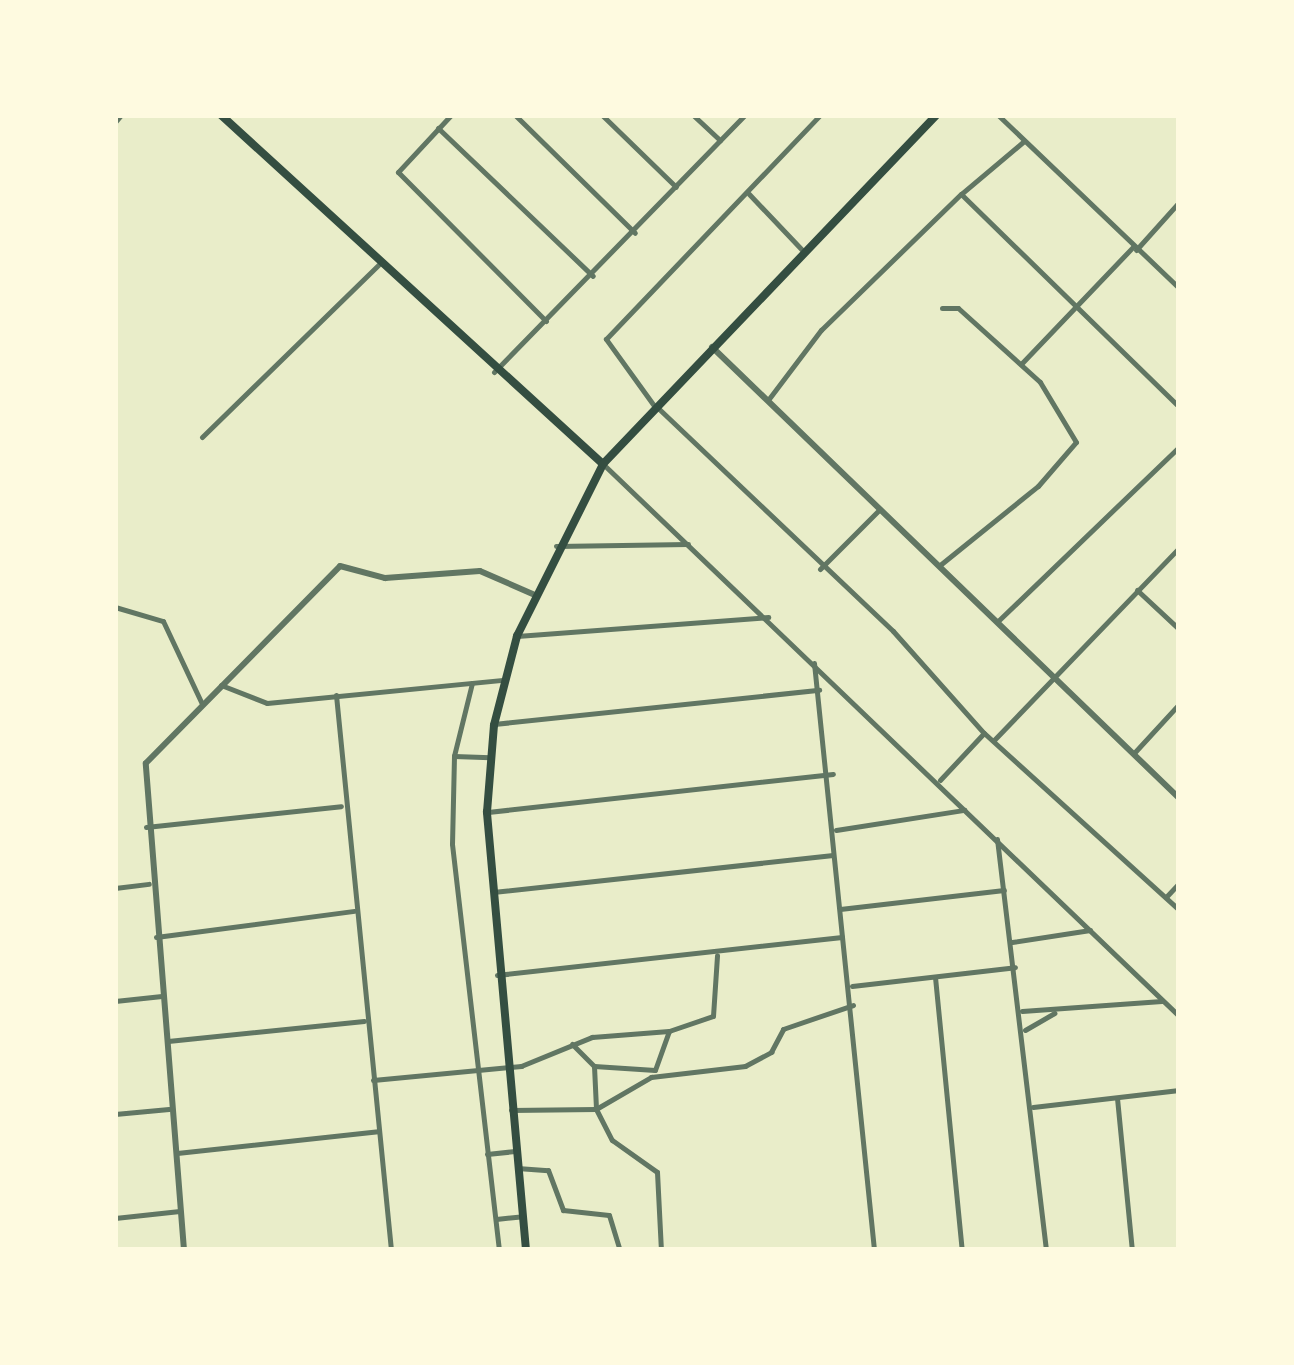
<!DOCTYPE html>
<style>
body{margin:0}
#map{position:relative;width:1294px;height:1365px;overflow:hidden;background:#e9edc9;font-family:"Roboto Condensed",sans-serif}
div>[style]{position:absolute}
.minor>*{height:5px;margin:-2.5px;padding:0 2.5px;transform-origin:2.5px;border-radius:2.5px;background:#617663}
.tertiary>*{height:6px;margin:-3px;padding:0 3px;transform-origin:3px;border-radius:3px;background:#617663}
.secondary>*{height:8px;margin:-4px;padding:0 4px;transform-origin:4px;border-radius:4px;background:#344e41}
span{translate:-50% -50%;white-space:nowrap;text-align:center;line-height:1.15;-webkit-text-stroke:8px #fefae0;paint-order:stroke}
.frame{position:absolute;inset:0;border:118px solid #fefae0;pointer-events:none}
</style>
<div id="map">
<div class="minor">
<i style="left:451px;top:115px;width:78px;rotate:132.9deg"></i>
<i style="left:398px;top:172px;width:210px;rotate:45.2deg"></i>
<i style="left:515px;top:115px;width:168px;rotate:44.5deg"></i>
<i style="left:602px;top:115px;width:103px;rotate:44.2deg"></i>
<i style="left:693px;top:115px;width:37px;rotate:43deg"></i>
<i style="left:998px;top:115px;width:250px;rotate:43.7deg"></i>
<i style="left:115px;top:122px;width:9px;rotate:-49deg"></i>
<i style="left:438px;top:128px;width:214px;rotate:43.7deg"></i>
<i style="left:1024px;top:141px;width:82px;rotate:139.9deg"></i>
<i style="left:961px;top:194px;width:305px;rotate:44.3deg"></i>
<i style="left:749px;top:194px;width:81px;rotate:46.5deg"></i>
<i style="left:1136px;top:250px;width:64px;rotate:-48.1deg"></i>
<i style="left:1021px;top:364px;width:162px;rotate:-46.3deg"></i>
<i style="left:494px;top:372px;width:359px;rotate:-45.7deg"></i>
<i style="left:768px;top:400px;width:88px;rotate:-52.9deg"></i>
<i style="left:821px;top:330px;width:195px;rotate:-44.2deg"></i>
<i style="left:655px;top:407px;width:84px;rotate:-125.8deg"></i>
<i style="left:606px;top:339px;width:310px;rotate:-46.3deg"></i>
<i style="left:658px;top:408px;width:324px;rotate:43.5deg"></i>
<i style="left:893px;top:631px;width:137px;rotate:48.3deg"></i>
<i style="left:984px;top:733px;width:263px;rotate:42.2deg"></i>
<i style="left:202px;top:437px;width:248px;rotate:-44.3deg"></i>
<i style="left:603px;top:464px;width:798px;rotate:43.78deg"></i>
<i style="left:556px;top:546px;width:132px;rotate:-0.9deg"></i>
<i style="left:940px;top:565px;width:126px;rotate:-38.9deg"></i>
<i style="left:1038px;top:486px;width:58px;rotate:-49.2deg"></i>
<i style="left:1076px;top:442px;width:70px;rotate:-121deg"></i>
<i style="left:1040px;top:382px;width:110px;rotate:-137.9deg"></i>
<i style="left:958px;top:308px;width:16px;rotate:180deg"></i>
<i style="left:820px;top:569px;width:83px;rotate:-45deg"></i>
<i style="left:1137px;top:590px;width:57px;rotate:42.9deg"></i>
<i style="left:115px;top:607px;width:50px;rotate:16.3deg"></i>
<i style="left:163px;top:621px;width:92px;rotate:64.8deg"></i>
<i style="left:998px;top:621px;width:251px;rotate:-43.9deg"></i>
<i style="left:517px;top:636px;width:252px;rotate:-4.3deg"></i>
<i style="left:814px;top:663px;width:590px;rotate:84.16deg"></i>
<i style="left:472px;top:683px;width:75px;rotate:103.9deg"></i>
<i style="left:454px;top:756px;width:88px;rotate:91.3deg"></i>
<i style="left:452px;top:844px;width:409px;rotate:83.4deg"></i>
<i style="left:221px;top:685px;width:49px;rotate:21.4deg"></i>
<i style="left:267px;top:703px;width:237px;rotate:-5.6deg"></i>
<i style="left:336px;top:695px;width:558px;rotate:84.34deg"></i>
<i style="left:494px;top:724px;width:327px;rotate:-6deg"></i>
<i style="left:994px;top:740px;width:267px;rotate:-46.1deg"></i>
<i style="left:1134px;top:753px;width:67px;rotate:-47.4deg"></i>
<i style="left:454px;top:756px;width:36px;rotate:2deg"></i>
<i style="left:940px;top:780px;width:64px;rotate:-46.9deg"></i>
<i style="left:488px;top:812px;width:347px;rotate:-6.3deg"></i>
<i style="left:146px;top:827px;width:196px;rotate:-6.1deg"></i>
<i style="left:836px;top:830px;width:130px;rotate:-8.9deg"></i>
<i style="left:997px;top:839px;width:414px;rotate:83.2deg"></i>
<i style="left:115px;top:888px;width:34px;rotate:-7deg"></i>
<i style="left:493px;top:892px;width:342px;rotate:-6.2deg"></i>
<i style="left:1166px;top:897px;width:19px;rotate:-47deg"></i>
<i style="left:840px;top:909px;width:165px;rotate:-6.6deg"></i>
<i style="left:156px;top:937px;width:200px;rotate:-7.5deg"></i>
<i style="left:1012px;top:942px;width:79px;rotate:-8.7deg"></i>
<i style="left:497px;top:975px;width:347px;rotate:-6.3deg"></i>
<i style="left:935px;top:977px;width:274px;rotate:84.4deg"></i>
<i style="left:852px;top:986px;width:164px;rotate:-6.6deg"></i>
<i style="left:115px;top:1001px;width:47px;rotate:-6.1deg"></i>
<i style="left:1022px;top:1011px;width:140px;rotate:-4.1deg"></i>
<i style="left:1025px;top:1030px;width:34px;rotate:-30deg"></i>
<i style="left:168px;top:1041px;width:197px;rotate:-5.8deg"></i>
<i style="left:572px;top:1044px;width:31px;rotate:45deg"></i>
<i style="left:594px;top:1066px;width:43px;rotate:87.3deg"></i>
<i style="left:596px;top:1109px;width:35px;rotate:63deg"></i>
<i style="left:612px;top:1140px;width:55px;rotate:35.4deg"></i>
<i style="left:657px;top:1172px;width:78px;rotate:87.1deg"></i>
<i style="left:594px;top:1066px;width:61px;rotate:3.8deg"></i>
<i style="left:655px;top:1070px;width:41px;rotate:-70.3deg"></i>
<i style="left:669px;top:1031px;width:46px;rotate:-18.8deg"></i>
<i style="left:713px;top:1016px;width:61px;rotate:-86.2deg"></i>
<i style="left:373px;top:1080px;width:149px;rotate:-5.4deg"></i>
<i style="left:521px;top:1066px;width:77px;rotate:-22.2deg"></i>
<i style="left:592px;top:1037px;width:77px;rotate:-4.5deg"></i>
<i style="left:1117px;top:1098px;width:153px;rotate:84.4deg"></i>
<i style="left:1033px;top:1107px;width:147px;rotate:-6.6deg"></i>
<i style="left:511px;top:1110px;width:85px;rotate:-0.7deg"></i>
<i style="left:596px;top:1109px;width:64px;rotate:-30.2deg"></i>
<i style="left:651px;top:1077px;width:95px;rotate:-6.7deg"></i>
<i style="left:745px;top:1066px;width:30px;rotate:-28deg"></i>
<i style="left:771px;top:1052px;width:26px;rotate:-62deg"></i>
<i style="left:783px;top:1029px;width:74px;rotate:-18.9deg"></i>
<i style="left:115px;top:1114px;width:54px;rotate:-5.3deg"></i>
<i style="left:177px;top:1153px;width:202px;rotate:-6.2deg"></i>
<i style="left:487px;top:1154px;width:28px;rotate:-6deg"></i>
<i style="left:517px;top:1168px;width:31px;rotate:4deg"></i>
<i style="left:548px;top:1170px;width:43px;rotate:69.4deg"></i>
<i style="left:563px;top:1210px;width:46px;rotate:6.2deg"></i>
<i style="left:609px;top:1215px;width:37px;rotate:73deg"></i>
<i style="left:115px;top:1218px;width:65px;rotate:-6.1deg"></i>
<i style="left:496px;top:1219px;width:27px;rotate:-6deg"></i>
</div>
<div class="tertiary">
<i style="left:712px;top:347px;width:649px;rotate:44deg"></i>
<i style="left:184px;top:1250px;width:488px;rotate:-94.5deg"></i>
<i style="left:146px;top:763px;width:276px;rotate:-45.4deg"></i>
<i style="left:340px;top:566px;width:47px;rotate:14.9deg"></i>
<i style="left:385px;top:578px;width:95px;rotate:-4.2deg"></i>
<i style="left:480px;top:571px;width:58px;rotate:23.5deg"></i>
</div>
<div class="secondary">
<i style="left:221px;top:115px;width:517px;rotate:42.42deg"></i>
<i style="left:526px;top:1250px;width:440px;rotate:-95.1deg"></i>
<i style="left:487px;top:812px;width:87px;rotate:-85.4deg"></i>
<i style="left:494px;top:725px;width:92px;rotate:-75.5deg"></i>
<i style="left:517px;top:636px;width:192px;rotate:-63.4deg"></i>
<i style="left:603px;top:464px;width:482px;rotate:-46.3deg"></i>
</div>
<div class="frame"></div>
</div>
